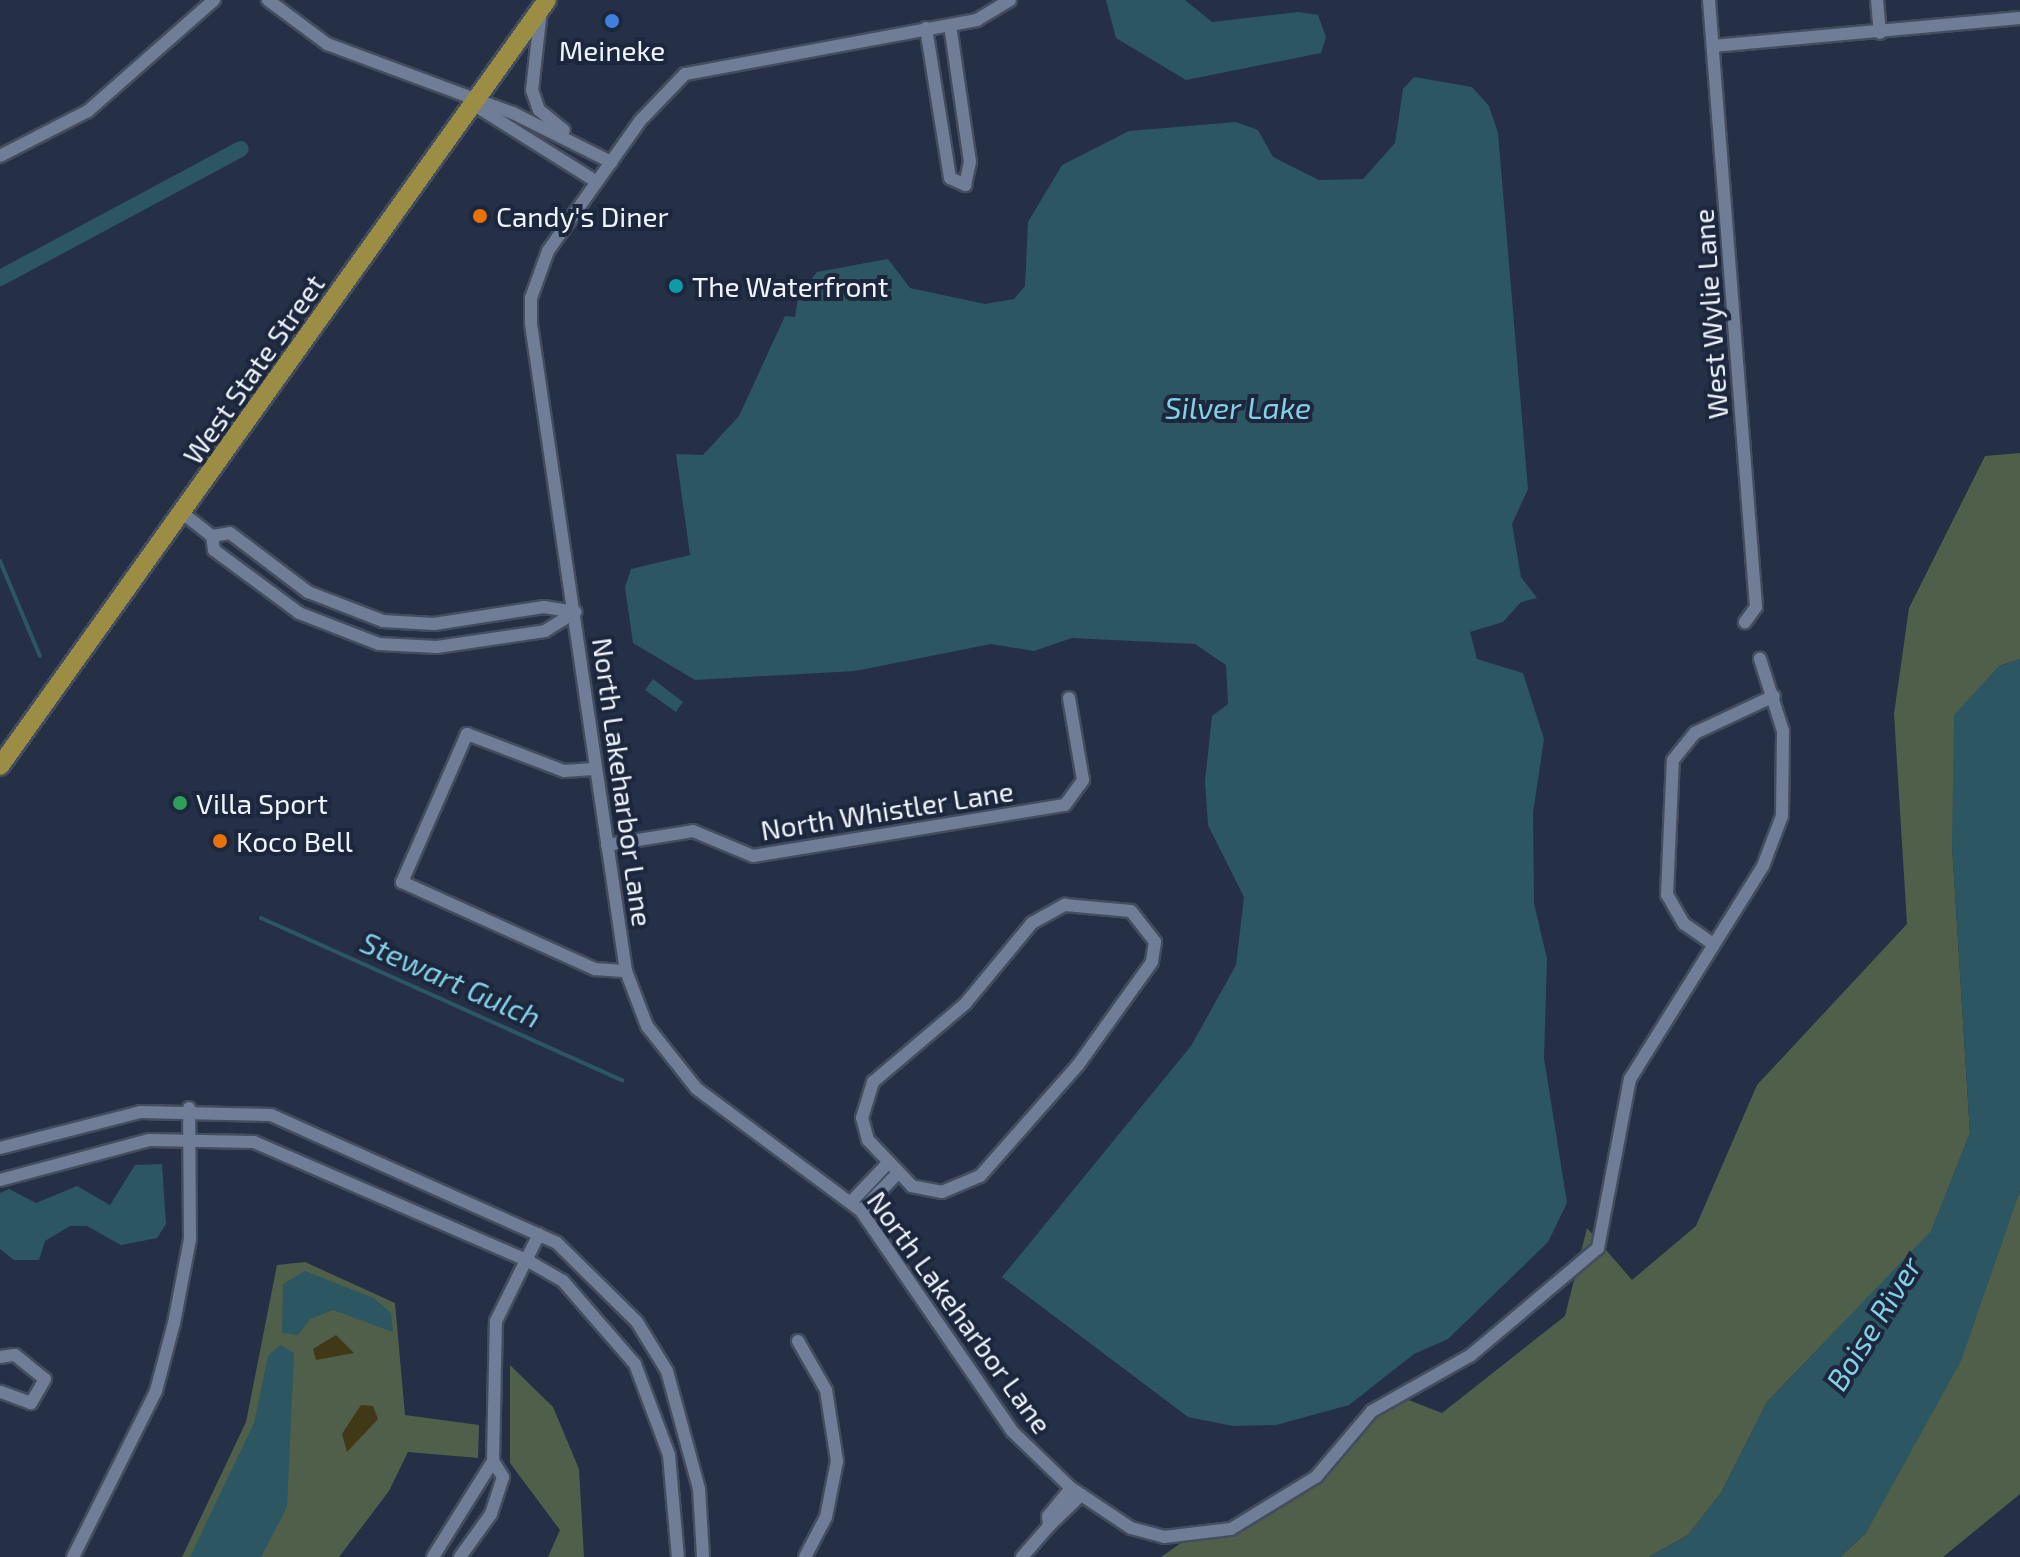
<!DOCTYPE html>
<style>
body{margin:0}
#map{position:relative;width:2020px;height:1557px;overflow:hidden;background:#253047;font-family:"Exo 2",sans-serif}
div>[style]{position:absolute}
.green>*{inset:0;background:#4f5f4a}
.sand>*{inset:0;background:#403817}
.water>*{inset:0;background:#2c5661}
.stream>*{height:4px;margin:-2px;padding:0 2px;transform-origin:2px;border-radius:2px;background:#2c5661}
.canal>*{height:16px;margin:-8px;padding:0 8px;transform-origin:8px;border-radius:8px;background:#2c5661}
.roads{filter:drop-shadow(2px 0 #444d5e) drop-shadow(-2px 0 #444d5e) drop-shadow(0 2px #444d5e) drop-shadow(0 -2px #444d5e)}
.minor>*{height:12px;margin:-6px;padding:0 6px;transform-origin:6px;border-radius:6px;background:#707d97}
.primary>*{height:18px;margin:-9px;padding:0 9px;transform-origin:9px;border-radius:9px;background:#9b8d44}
.dots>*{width:22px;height:22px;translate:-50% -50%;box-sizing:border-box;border:4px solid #1c263c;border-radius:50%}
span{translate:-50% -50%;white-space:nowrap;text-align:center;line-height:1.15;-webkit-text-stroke:8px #1c263c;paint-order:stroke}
.poi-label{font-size:28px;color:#f0f4fd}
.left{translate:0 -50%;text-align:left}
.street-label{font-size:28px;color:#f0f4fd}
.water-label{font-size:30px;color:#84d0e5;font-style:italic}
</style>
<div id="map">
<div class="green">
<i style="clip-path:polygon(2020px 453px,2020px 659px,1999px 666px,1952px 844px,1970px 1133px,1931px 1232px,1767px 1402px,1721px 1493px,1688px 1535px,1649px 1557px,1161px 1557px,1191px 1536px,1231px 1529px,1316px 1477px,1353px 1430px,1398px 1396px,1442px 1413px,1565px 1316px,1587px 1228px,1632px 1280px,1696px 1226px,1757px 1085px,1907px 924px,1894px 714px,1909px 608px,1985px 456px)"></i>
<i style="clip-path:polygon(2020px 1191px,2020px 1494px,1943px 1557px,1840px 1557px,1866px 1533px)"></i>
<i style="clip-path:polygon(305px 1262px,395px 1303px,405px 1415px,479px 1425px,478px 1458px,408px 1452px,389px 1491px,339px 1557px,182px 1557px,246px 1422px,277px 1265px)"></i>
<i style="clip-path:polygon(510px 1365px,553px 1407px,579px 1469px,584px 1557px,548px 1557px,560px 1530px,510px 1463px)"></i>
</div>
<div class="sand">
<i style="clip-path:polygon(336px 1335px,354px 1353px,316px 1360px,313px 1349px)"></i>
<i style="clip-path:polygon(361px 1405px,373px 1406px,378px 1419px,347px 1452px,342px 1434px)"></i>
</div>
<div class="water">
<i style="clip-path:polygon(1106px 0,1185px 0,1212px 22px,1298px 12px,1318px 15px,1326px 37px,1321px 53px,1186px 80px,1116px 38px)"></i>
<i style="clip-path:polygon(1414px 77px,1472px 87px,1489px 106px,1498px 133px,1528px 489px,1512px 524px,1521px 577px,1537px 598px,1521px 602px,1503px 622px,1470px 632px,1477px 659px,1523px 673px,1544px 739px,1533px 813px,1534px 903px,1547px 959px,1544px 1058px,1567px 1203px,1548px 1242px,1448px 1339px,1414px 1354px,1349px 1405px,1276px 1425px,1233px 1426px,1188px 1417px,1002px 1277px,1191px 1046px,1236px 965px,1244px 897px,1208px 825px,1205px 781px,1212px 716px,1228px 704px,1226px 665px,1195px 644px,1072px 638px,1034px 651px,991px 644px,855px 671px,695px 680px,633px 643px,625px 587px,631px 569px,690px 555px,676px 454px,703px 455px,739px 416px,785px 316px,795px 317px,798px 297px,817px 272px,888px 259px,910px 288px,985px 304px,1014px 299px,1025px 286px,1028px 222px,1062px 165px,1129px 131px,1236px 122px,1258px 130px,1273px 157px,1319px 180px,1363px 179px,1395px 143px,1403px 89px)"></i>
<i style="clip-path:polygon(2020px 659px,2020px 1191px,1961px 1361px,1866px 1533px,1840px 1557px,1649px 1557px,1688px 1535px,1721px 1493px,1767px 1402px,1931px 1231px,1970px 1133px,1952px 844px,1954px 715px,1999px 666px)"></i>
<i style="clip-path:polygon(653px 679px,683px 702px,676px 712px,645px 690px)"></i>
<i style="clip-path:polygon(162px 1164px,166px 1224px,157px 1238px,121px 1245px,87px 1226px,70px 1226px,45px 1241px,39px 1260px,14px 1260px,0 1249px,0 1193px,9px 1189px,36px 1203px,77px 1186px,110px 1205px,135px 1165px)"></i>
<i style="clip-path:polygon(305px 1271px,374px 1298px,391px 1313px,393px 1332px,333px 1310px,310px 1319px,298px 1335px,282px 1333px,283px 1284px)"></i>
<i style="clip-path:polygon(280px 1345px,294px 1353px,287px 1507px,261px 1557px,190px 1557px,254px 1423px,268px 1356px)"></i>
</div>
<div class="stream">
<i style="left:0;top:561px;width:103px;rotate:67.2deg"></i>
<i style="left:261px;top:918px;width:396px;rotate:24.2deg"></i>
</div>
<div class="canal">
<i style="left:0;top:278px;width:273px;rotate:-28.2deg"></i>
</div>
<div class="roads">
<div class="minor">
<i style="left:268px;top:0;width:74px;rotate:36.7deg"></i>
<i style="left:327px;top:44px;width:198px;rotate:20.4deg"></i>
<i style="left:513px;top:113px;width:110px;rotate:26.6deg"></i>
<i style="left:1010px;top:0;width:39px;rotate:149deg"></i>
<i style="left:977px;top:20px;width:297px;rotate:169.5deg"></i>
<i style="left:685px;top:74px;width:65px;rotate:133.8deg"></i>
<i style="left:640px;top:121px;width:159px;rotate:125.3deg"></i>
<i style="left:548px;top:251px;width:50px;rotate:109.9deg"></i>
<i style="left:531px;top:298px;width:26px;rotate:90deg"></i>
<i style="left:531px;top:324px;width:654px;rotate:81.65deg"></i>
<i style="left:626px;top:971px;width:59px;rotate:69.1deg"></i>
<i style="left:647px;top:1026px;width:80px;rotate:51.6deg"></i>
<i style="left:697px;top:1089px;width:204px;rotate:36.6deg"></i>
<i style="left:861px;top:1211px;width:267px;rotate:55.5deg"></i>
<i style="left:1012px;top:1431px;width:82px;rotate:44deg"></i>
<i style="left:1071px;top:1488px;width:72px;rotate:33.7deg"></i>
<i style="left:1131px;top:1528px;width:34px;rotate:15deg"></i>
<i style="left:1164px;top:1537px;width:67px;rotate:-6.8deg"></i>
<i style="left:1231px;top:1529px;width:100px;rotate:-31.5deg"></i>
<i style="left:1316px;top:1477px;width:87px;rotate:-49.7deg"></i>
<i style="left:1372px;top:1411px;width:114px;rotate:-29.5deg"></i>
<i style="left:1471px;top:1355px;width:166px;rotate:-40.1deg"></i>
<i style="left:1598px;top:1248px;width:172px;rotate:-79.3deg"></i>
<i style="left:1630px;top:1079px;width:251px;rotate:-58deg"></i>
<i style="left:1763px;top:866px;width:53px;rotate:-69.2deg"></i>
<i style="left:1782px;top:816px;width:85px;rotate:-89.3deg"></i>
<i style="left:1783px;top:731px;width:76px;rotate:-107.7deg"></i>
<i style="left:1709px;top:0;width:609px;rotate:85.57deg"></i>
<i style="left:1756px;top:607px;width:19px;rotate:126deg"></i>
<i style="left:1877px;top:0;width:33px;rotate:85deg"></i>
<i style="left:541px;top:10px;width:81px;rotate:96.4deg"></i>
<i style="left:532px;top:90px;width:21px;rotate:71deg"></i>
<i style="left:539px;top:110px;width:32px;rotate:39deg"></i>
<i style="left:926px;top:28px;width:152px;rotate:80.9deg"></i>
<i style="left:950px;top:178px;width:17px;rotate:25deg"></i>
<i style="left:965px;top:185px;width:24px;rotate:-78deg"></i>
<i style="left:970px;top:162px;width:138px;rotate:-98.3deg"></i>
<i style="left:1713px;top:46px;width:308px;rotate:-5.2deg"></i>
<i style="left:479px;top:108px;width:139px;rotate:32.1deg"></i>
<i style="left:0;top:156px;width:99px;rotate:-27.1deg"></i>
<i style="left:88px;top:111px;width:168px;rotate:-41.4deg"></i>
<i style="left:185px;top:515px;width:34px;rotate:38deg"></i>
<i style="left:212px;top:536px;width:14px;rotate:82deg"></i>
<i style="left:214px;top:550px;width:106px;rotate:36.5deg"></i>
<i style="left:299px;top:613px;width:86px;rotate:21.2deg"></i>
<i style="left:379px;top:644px;width:58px;rotate:3deg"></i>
<i style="left:437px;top:647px;width:109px;rotate:-8.4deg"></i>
<i style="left:545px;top:631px;width:36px;rotate:-32deg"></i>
<i style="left:212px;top:536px;width:18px;rotate:-9deg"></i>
<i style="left:230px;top:533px;width:98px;rotate:37.1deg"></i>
<i style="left:308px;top:592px;width:80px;rotate:21.1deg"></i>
<i style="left:383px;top:621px;width:51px;rotate:3.4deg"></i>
<i style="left:434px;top:624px;width:111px;rotate:-8.8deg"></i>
<i style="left:544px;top:607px;width:31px;rotate:9deg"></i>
<i style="left:594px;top:769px;width:30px;rotate:176deg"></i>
<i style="left:564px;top:771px;width:104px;rotate:-159.1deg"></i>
<i style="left:467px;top:734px;width:162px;rotate:113.7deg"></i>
<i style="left:402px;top:882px;width:212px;rotate:24.3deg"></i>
<i style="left:595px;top:969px;width:31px;rotate:4deg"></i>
<i style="left:607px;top:845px;width:87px;rotate:-9.2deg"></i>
<i style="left:693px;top:831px;width:65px;rotate:22.6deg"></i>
<i style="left:753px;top:856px;width:316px;rotate:-9.3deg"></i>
<i style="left:1065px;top:805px;width:31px;rotate:-54deg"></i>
<i style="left:1083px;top:780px;width:83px;rotate:-99.7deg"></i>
<i style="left:1065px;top:905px;width:66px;rotate:5.2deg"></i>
<i style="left:1131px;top:911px;width:39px;rotate:52deg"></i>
<i style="left:1155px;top:942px;width:20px;rotate:99deg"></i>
<i style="left:1152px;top:962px;width:127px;rotate:125.7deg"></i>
<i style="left:1078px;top:1065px;width:148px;rotate:131.4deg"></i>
<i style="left:980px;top:1176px;width:41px;rotate:157.2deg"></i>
<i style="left:942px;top:1192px;width:31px;rotate:-169deg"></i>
<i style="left:912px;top:1186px;width:64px;rotate:-133.7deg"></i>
<i style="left:868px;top:1140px;width:23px;rotate:-105deg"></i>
<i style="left:862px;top:1118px;width:38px;rotate:-73deg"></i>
<i style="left:873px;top:1082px;width:121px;rotate:-40.3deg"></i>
<i style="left:965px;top:1004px;width:105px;rotate:-50.4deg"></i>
<i style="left:1032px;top:923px;width:38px;rotate:-29deg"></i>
<i style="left:1713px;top:944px;width:35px;rotate:-145deg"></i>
<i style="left:1684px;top:924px;width:34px;rotate:-120deg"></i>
<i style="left:1667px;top:895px;width:135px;rotate:-87.5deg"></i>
<i style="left:1673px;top:760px;width:35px;rotate:-51deg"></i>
<i style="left:1695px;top:733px;width:87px;rotate:-25.1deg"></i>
<i style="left:0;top:1148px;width:145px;rotate:-14.4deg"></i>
<i style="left:140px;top:1112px;width:131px;rotate:1.3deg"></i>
<i style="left:271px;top:1115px;width:313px;rotate:24.1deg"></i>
<i style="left:557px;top:1243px;width:112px;rotate:44.6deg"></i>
<i style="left:637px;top:1322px;width:57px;rotate:58.5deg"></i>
<i style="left:667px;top:1371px;width:122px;rotate:74.8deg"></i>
<i style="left:699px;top:1489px;width:68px;rotate:86.6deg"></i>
<i style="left:0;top:1180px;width:154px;rotate:-15deg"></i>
<i style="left:149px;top:1140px;width:105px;rotate:1.1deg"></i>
<i style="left:254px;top:1142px;width:295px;rotate:23.4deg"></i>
<i style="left:525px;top:1259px;width:44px;rotate:30.1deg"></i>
<i style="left:563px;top:1281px;width:110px;rotate:49.1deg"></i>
<i style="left:635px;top:1364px;width:97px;rotate:69.5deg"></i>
<i style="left:669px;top:1455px;width:102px;rotate:85deg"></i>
<i style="left:851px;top:1202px;width:54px;rotate:-46.5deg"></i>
<i style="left:861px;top:1211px;width:53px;rotate:-45.8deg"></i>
<i style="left:798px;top:1341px;width:56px;rotate:60.3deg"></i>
<i style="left:826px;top:1390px;width:72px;rotate:81.2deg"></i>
<i style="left:837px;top:1461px;width:57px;rotate:101.1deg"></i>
<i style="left:826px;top:1517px;width:45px;rotate:117.7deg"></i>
<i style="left:0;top:1357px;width:15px;rotate:-8deg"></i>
<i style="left:15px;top:1355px;width:38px;rotate:39deg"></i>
<i style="left:45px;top:1379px;width:28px;rotate:120deg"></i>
<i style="left:31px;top:1403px;width:33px;rotate:-160deg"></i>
<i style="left:493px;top:1461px;width:140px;rotate:-88.8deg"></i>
<i style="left:496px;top:1321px;width:97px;rotate:-63.7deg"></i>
<i style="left:1071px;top:1488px;width:36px;rotate:129deg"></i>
<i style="left:1048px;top:1516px;width:10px;rotate:84deg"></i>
<i style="left:1049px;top:1526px;width:45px;rotate:-44.1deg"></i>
<i style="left:73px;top:1557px;width:186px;rotate:-63.4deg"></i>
<i style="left:156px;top:1391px;width:70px;rotate:-75.2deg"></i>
<i style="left:174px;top:1323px;width:86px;rotate:-79.2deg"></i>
<i style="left:190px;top:1239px;width:131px;rotate:-90.4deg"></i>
<i style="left:433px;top:1557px;width:113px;rotate:-58deg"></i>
<i style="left:493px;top:1461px;width:19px;rotate:58deg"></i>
<i style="left:503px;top:1477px;width:39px;rotate:108deg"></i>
<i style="left:491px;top:1514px;width:53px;rotate:125.8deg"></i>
<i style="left:1022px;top:1557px;width:41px;rotate:-48.9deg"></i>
</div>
<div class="primary">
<i style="left:0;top:766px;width:941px;rotate:-54.47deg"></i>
</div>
</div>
<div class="dots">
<i style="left:612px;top:21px;background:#3f7fe0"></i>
<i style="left:480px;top:216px;background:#e8710a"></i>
<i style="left:676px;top:286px;background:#0f9aa8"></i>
<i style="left:180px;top:803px;background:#2e9e5b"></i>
<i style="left:220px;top:841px;background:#e8710a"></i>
</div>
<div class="poi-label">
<span style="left:612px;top:50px">Meineke</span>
<span class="left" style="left:496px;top:216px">Candy's Diner</span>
<span class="left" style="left:692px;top:286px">The Waterfront</span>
<span class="left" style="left:196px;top:803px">Villa Sport</span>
<span class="left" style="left:236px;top:841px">Koco Bell</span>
</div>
<div class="street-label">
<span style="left:1710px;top:314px;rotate:-94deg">West Wylie Lane</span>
<span style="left:253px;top:369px;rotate:-55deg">West State Street</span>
<span style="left:623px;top:782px;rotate:82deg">North Lakeharbor Lane</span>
<span style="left:887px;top:810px;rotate:-9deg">North Whistler Lane</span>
<span style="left:960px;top:1312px;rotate:54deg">North Lakeharbor Lane</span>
</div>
<div class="water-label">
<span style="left:1238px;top:407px">Silver Lake</span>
<span style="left:451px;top:979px;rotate:24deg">Stewart Gulch</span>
<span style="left:1873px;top:1323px;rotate:-58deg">Boise River</span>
</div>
</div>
